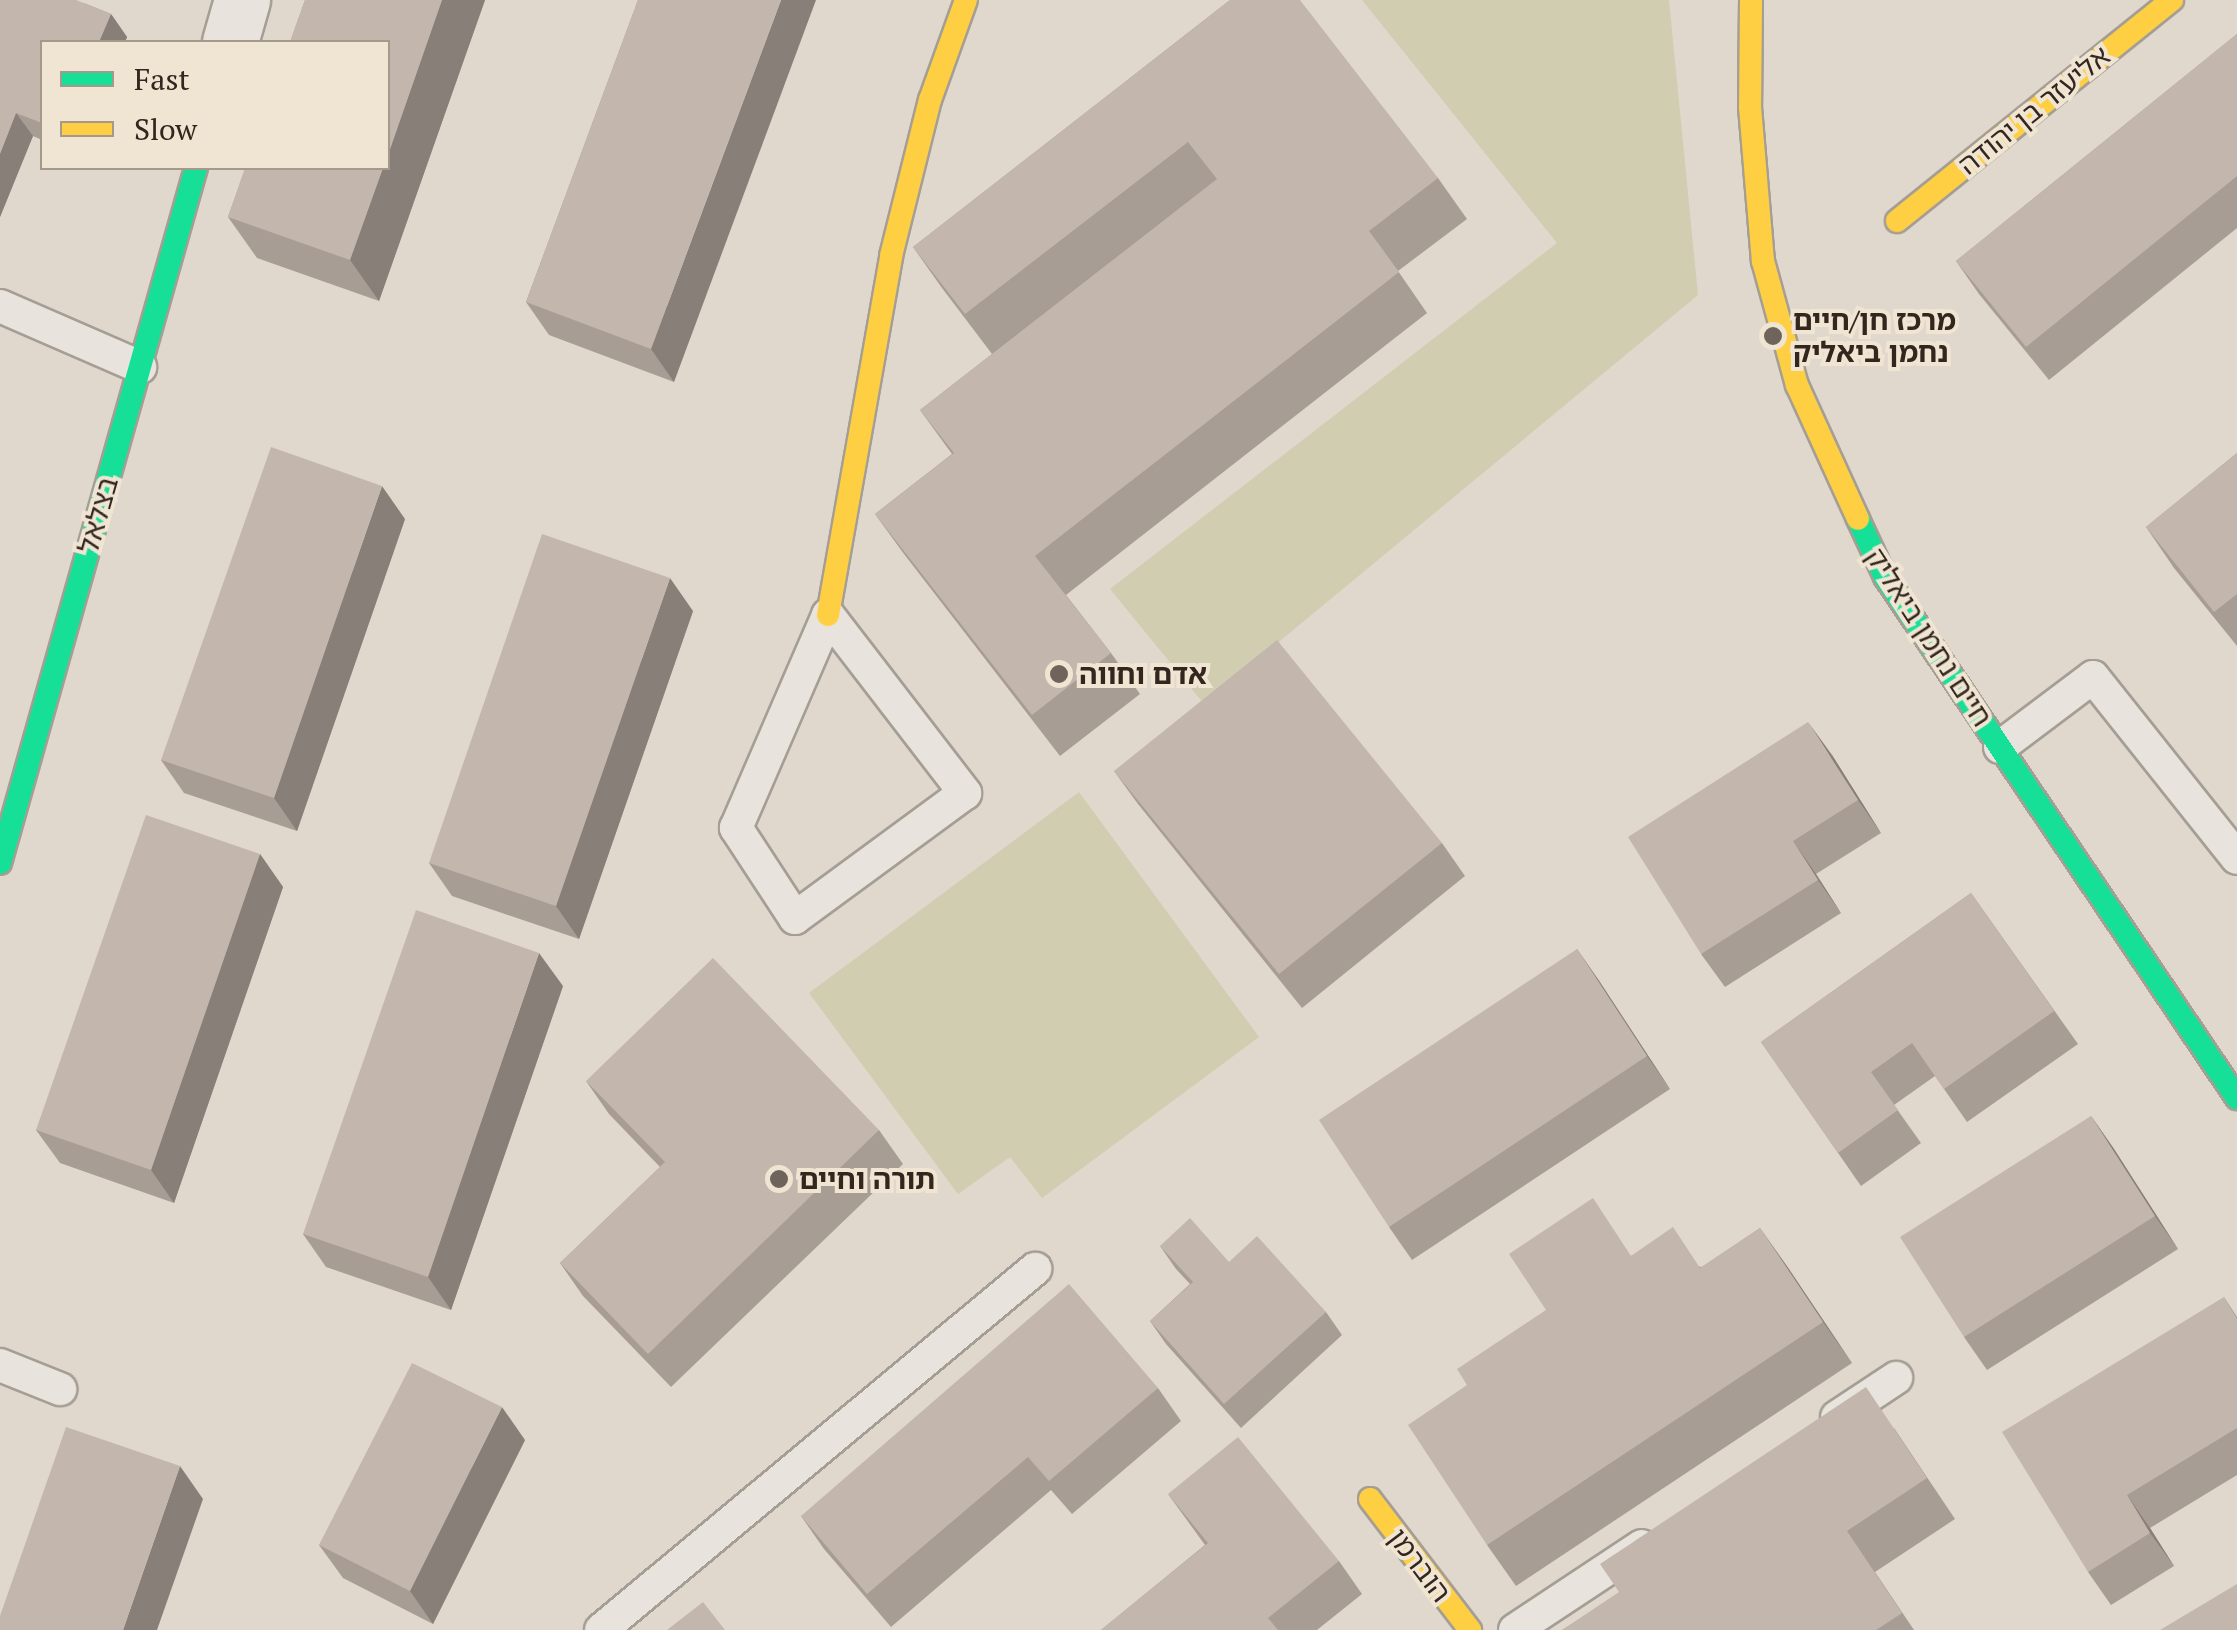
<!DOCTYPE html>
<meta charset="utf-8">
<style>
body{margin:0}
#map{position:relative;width:2237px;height:1630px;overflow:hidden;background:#e0d8cc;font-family:"PT Serif","Noto Sans Hebrew",serif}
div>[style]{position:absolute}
.green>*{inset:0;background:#d1cdb0}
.roads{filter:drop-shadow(2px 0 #a59e95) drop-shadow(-2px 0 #a59e95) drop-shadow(0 2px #a59e95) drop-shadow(0 -2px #a59e95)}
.lane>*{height:32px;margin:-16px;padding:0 16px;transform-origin:16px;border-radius:16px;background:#e8e4dd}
.street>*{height:55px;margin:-27.5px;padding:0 27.5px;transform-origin:27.5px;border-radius:27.5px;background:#e8e4dd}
.fast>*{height:22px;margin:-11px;padding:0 11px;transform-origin:11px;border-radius:11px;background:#16e098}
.slow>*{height:22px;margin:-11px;padding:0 11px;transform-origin:11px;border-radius:11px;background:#ffcf43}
.wall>*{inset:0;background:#a89d95}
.shaded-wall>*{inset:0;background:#887f79}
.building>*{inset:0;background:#c3b6ad}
.dots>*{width:28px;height:28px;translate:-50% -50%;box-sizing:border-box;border:5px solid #f0e5d3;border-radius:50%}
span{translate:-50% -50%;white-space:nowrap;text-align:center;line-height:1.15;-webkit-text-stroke:8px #f0e5d3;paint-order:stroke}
.street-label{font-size:28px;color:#32261f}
.poi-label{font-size:28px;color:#32261f;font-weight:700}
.left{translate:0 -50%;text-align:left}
.legend{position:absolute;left:40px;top:40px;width:350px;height:130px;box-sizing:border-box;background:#f0e5d3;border:2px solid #a4998b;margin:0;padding:12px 18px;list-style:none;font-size:30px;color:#32261f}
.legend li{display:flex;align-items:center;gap:20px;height:50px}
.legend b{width:50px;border:2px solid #a4998b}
</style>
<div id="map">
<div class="green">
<i style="clip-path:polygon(1362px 0,1669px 0,1698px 295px,1204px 704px,1110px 589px,1557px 243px)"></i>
<i style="clip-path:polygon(1079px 792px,1259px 1037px,1042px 1198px,1010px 1157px,958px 1194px,809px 993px)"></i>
</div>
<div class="roads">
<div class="lane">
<i style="left:0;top:306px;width:153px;rotate:23.5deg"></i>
<i style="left:828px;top:615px;width:225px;rotate:52.4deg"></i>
<i style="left:965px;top:793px;width:211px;rotate:143.7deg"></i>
<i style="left:795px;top:918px;width:108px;rotate:-123.2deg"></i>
<i style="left:736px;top:828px;width:232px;rotate:-66.6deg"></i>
<i style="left:2000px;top:747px;width:116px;rotate:-37deg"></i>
<i style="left:2093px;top:677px;width:231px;rotate:51.5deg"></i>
<i style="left:0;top:1365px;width:65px;rotate:21.8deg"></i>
<i style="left:1837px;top:1417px;width:71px;rotate:-33.5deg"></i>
<i style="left:601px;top:1630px;width:565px;rotate:-39.75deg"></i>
<i style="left:1515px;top:1630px;width:152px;rotate:-33.5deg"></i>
</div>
<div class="street">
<i style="left:230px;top:42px;width:44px;rotate:-74.1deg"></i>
</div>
<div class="fast">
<i style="left:1858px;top:519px;width:64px;rotate:65deg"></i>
<i style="left:1885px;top:577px;width:629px;rotate:55.96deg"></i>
<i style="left:0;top:863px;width:722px;rotate:-74.25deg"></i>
</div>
<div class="slow">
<i style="left:1751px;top:0;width:107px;rotate:90.5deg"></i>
<i style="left:1750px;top:107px;width:155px;rotate:85.2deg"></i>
<i style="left:1763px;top:261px;width:129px;rotate:74.7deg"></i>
<i style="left:1797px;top:385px;width:147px;rotate:65.5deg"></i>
<i style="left:1897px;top:221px;width:353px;rotate:-38.8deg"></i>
<i style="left:828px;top:615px;width:364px;rotate:-80deg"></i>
<i style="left:891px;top:256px;width:161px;rotate:-76deg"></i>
<i style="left:930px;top:100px;width:106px;rotate:-70.2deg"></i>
<i style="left:1370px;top:1499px;width:165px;rotate:52.6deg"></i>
</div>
</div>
<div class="wall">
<i style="clip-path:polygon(0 0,84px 3px,111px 14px,127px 37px,125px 42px,42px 42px,42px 140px,33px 136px,0 217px)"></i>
<i style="clip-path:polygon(305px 0,485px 0,379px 301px,257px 258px,228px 217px)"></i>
<i style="clip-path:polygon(638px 0,674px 382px,549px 335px,526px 302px)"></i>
<i style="clip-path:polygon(1230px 0,1438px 178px,1467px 219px,1398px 271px,1427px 313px,1066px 595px,1111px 653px,1140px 694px,1060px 756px,904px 554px,875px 514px,952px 454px,920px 410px,992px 354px,942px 288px,913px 247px)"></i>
<i style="clip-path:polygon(2237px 34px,2237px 228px,2049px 380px,1979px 294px,1956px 261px)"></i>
<i style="clip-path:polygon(2237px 453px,2237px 646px,2174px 568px,2146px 527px)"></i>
<i style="clip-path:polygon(405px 519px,297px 831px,184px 793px,161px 760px)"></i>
<i style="clip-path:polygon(693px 611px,579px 939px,452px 896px,429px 863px)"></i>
<i style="clip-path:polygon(1832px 755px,1881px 833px,1816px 874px,1841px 913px,1725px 987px,1701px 954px)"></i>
<i style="clip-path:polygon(1114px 771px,1442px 843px,1465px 876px,1302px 1008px,1138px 804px)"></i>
<i style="clip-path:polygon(260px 854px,283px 887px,174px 1203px,60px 1163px,36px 1130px)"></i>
<i style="clip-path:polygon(1971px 893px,2078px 1044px,1967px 1122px,1935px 1076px,1894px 1105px,1921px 1143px,1861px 1186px,1761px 1042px)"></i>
<i style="clip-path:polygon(1577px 949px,1670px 1089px,1412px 1260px,1389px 1227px)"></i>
<i style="clip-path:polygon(563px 986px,451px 1310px,326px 1267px,303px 1234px)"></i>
<i style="clip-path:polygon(586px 1081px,879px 1130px,903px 1164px,671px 1387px,583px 1296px,560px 1263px,660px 1167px,609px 1114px)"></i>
<i style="clip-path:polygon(2091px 1116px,2114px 1149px,2178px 1249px,1987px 1370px,1964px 1337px)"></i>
<i style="clip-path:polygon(1760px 1228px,1852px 1363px,1516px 1586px,1487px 1545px,1632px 1255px,1702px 1267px)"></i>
<i style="clip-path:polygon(1160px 1246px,1229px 1262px,1326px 1312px,1342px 1335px,1241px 1428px,1166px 1344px,1150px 1321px,1190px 1284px,1176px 1269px)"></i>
<i style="clip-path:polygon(2224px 1297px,2237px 1317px,2237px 1475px,2150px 1528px,2174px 1566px,2111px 1605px,2088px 1572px)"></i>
<i style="clip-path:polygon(1158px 1388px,1181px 1421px,1072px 1514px,1051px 1490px,891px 1627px,824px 1549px,801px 1516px)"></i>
<i style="clip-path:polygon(1894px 1428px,1955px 1519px,1875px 1572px,1914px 1630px,1562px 1630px)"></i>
<i style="clip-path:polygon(525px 1440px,433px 1624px,343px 1578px,319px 1545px)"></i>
<i style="clip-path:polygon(1168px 1494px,1339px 1561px,1362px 1594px,1317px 1630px,1101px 1630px,1205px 1545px)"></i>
</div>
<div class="shaded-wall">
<i style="clip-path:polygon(442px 0,485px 0,379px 301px,350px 260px,383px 168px,388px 168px,388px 155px)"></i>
<i style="clip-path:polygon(781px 0,816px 0,674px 382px,651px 349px)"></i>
<i style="clip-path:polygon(111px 14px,127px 37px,125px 42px,99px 42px)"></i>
<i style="clip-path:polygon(16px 113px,33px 136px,0 217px,0 154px)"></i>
<i style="clip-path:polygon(382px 486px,405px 519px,297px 831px,274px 798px)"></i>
<i style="clip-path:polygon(670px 578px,693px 611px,579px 939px,556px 906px)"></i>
<i style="clip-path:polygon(1808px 722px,1832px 755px,1881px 833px,1858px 800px)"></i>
<i style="clip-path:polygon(1793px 841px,1816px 874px,1841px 913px,1818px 880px)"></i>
<i style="clip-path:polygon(260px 854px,283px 887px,174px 1203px,151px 1170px)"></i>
<i style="clip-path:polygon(1577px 949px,1600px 982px,1670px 1089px,1647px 1056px)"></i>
<i style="clip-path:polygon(539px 953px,563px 986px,451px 1310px,428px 1277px)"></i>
<i style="clip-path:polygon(2091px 1116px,2114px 1149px,2178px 1249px,2155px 1216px)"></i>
<i style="clip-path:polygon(1760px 1228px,1789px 1269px,1852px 1363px,1823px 1322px)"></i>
<i style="clip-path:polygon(502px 1407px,525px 1440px,433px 1624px,410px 1591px)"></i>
<i style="clip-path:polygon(180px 1466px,203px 1499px,157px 1630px,123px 1630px)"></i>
<i style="clip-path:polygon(2127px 1495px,2150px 1528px,2174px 1566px,2150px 1533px)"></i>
</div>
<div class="building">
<i style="clip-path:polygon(0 0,76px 0,111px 14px,99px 42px,42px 42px,42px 123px,16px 113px,0 154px)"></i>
<i style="clip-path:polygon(305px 0,442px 0,388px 155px,388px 42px,290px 42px)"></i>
<i style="clip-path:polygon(638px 0,781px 0,651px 349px,526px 302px)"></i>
<i style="clip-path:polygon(1230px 0,1300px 0,1438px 178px,1369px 231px,1399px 272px,1035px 556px,1111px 653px,1032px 715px,875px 514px,954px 453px,920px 410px,1217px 179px,1188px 142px,965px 314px,913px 247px)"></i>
<i style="clip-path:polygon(2237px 34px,2237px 176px,2026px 347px,1956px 261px)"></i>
<i style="clip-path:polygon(245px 168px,383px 168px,350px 260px,228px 217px)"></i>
<i style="clip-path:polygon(271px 447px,382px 486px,274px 798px,161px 760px)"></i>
<i style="clip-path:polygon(2237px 453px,2237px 594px,2214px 612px,2146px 527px)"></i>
<i style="clip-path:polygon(542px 534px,670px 578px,556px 906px,429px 863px)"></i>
<i style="clip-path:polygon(1277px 640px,1442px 843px,1279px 974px,1114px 771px)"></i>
<i style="clip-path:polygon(1808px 722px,1858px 800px,1793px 841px,1818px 880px,1701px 954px,1628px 837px)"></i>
<i style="clip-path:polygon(146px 815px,260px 854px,151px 1170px,36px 1130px)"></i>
<i style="clip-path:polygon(1971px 893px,2054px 1011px,1944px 1089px,1912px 1043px,1871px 1072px,1898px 1110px,1838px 1153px,1761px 1042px)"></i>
<i style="clip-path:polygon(416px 910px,539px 953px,428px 1277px,303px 1234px)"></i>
<i style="clip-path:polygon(1577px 949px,1647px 1056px,1389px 1227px,1319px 1120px)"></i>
<i style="clip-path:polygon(713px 958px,879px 1130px,648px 1354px,560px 1263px,665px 1162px,586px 1081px)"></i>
<i style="clip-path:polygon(2091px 1116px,2155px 1216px,1964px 1337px,1900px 1237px)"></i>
<i style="clip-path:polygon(1593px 1198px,1631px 1256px,1673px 1227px,1700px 1268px,1760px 1228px,1823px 1322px,1487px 1545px,1408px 1425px,1467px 1385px,1457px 1369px,1546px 1310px,1509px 1254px)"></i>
<i style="clip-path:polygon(1190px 1218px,1229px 1262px,1257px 1236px,1326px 1312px,1224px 1404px,1150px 1321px,1193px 1282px,1160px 1246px)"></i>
<i style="clip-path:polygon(1069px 1284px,1158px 1388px,1049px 1481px,1028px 1457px,867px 1594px,801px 1516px)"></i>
<i style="clip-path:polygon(2224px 1297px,2237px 1319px,2237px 1428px,2127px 1495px,2150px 1533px,2088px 1572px,2002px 1432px)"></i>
<i style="clip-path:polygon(412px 1363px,502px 1407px,410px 1591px,319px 1545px)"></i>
<i style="clip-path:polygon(1866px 1387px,1927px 1478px,1847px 1531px,1902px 1613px,1876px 1630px,1562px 1630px,1619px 1592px,1600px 1564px)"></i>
<i style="clip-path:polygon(66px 1427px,180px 1466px,123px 1630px,0 1630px,0 1616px)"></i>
<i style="clip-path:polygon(1238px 1437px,1339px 1561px,1268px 1618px,1278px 1630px,1101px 1630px,1208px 1543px,1168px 1494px)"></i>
<i style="clip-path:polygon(2237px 1584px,2237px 1630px,2160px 1630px)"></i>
<i style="clip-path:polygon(703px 1602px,725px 1630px,667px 1630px)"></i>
</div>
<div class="dots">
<i style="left:1773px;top:336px;background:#6f645c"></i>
<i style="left:1059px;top:674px;background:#6f645c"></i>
<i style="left:779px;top:1179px;background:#6f645c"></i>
</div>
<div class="street-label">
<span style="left:2034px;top:110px;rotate:-39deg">אליעזר בן יהודה</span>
<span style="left:98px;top:515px;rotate:-74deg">בצלאל</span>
<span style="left:1929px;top:637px;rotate:57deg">חיים נחמן ביאליק</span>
<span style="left:1420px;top:1565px;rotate:53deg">הוברמן</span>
</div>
<div class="poi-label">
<span class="left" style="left:1793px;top:336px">מרכז חן/חיים<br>נחמן ביאליק</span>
<span class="left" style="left:1079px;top:674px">אדם וחווה</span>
<span class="left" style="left:799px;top:1179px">תורה וחיים</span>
</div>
<ul class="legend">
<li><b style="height:12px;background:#16e098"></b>Fast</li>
<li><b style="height:12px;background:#ffcf43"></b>Slow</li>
</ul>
</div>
